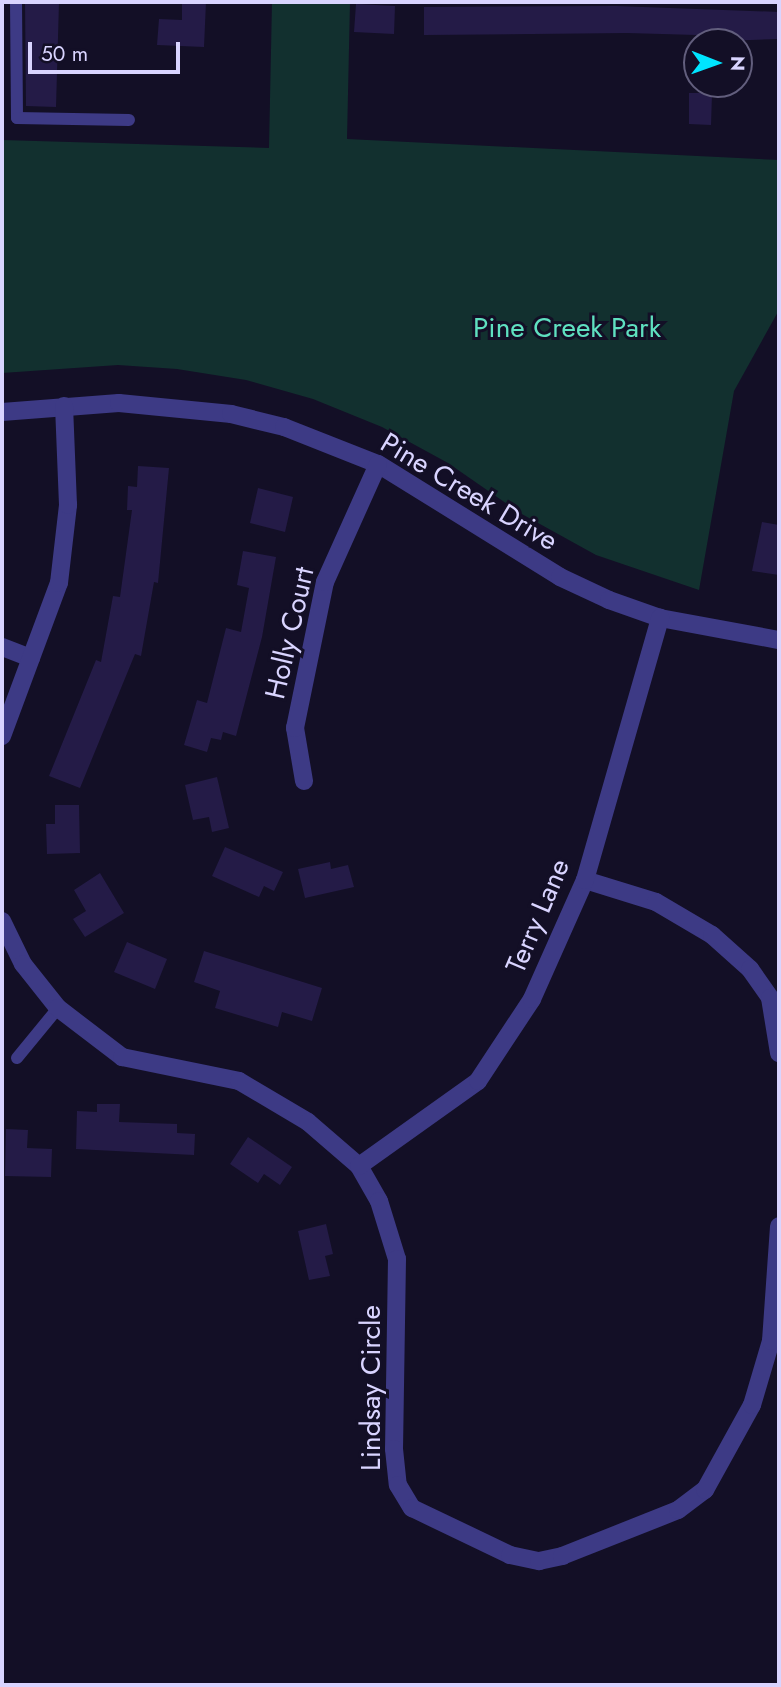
<!DOCTYPE html>
<style>
body{margin:0}
#map{position:relative;width:781px;height:1687px;overflow:hidden;background:#130f26;font-family:Jost,sans-serif}
div>[style]{position:absolute}
.green>*{inset:0;background:#12302f}
.building>*{inset:0;background:#241b47}
.lane>*{height:12px;margin:-6px;padding:0 6px;transform-origin:6px;border-radius:6px;background:#3d3a85}
.street>*{height:18px;margin:-9px;padding:0 9px;transform-origin:9px;border-radius:9px;background:#3d3a85}
span{translate:-50% -50%;white-space:nowrap;text-align:center;line-height:1.15;-webkit-text-stroke:6px #130f26;paint-order:stroke}
.park-label{font-size:28px;color:#5fe0c0}
.street-label{font-size:28px;color:#d9d4ff}
.frame{position:absolute;inset:0;border:4px solid #d9d4ff;pointer-events:none}
.north{position:absolute;left:683px;top:28px;width:70px;height:70px;box-sizing:border-box;background:#130f26;border:2px solid #625e7d;border-radius:50%;rotate:91deg;font-size:19px;font-weight:700;line-height:28px;text-align:center;color:#d9d4ff}
.north::after{content:'';display:block;margin:auto;width:24px;height:32px;background:#00e5ff;clip-path:polygon(50% 0,100% 100%,50% 72%,0 100%)}
.scale{position:absolute;left:28px;top:42px;width:152px;height:32px;box-sizing:border-box;border:4px solid #d9d4ff;border-top:0;padding-left:9px;font-size:21px;line-height:24px;white-space:nowrap;color:#d9d4ff;-webkit-text-stroke:5px #130f26;paint-order:stroke}
</style>
<div id="map">
<div class="green">
<i style="clip-path:polygon(272px 2px,350px 2px,347px 139px,779px 160px,779px 310px,734px 391px,699px 590px,596px 555px,520px 513px,448px 463px,382px 427px,313px 399px,246px 380px,177px 369px,118px 365px,2px 373px,2px 140px,269px 148px)"></i>
</div>
<div class="building">
<i style="clip-path:polygon(25px 2px,59px 2px,56px 107px,26px 106px)"></i>
<i style="clip-path:polygon(182px 2px,206px 2px,204px 47px,157px 45px,159px 19px,182px 20px)"></i>
<i style="clip-path:polygon(356px 4px,395px 6px,394px 34px,354px 32px)"></i>
<i style="clip-path:polygon(616px 6px,779px 12px,779px 39px,696px 42px,697px 35px,627px 33px,424px 35px,424px 7px)"></i>
<i style="clip-path:polygon(689px 93px,712px 93px,711px 125px,689px 124px)"></i>
<i style="clip-path:polygon(138px 466px,169px 468px,158px 583px,154px 582px,141px 656px,135px 654px,80px 788px,49px 776px,96px 660px,101px 662px,113px 596px,120px 597px,132px 510px,127px 510px,128px 486px,137px 487px)"></i>
<i style="clip-path:polygon(258px 488px,293px 497px,285px 532px,250px 523px)"></i>
<i style="clip-path:polygon(762px 522px,779px 525px,779px 575px,752px 571px)"></i>
<i style="clip-path:polygon(243px 551px,276px 557px,262px 637px,236px 736px,223px 732px,221px 740px,211px 738px,207px 752px,184px 745px,197px 700px,207px 703px,226px 628px,241px 632px,249px 588px,237px 585px)"></i>
<i style="clip-path:polygon(217px 777px,229px 828px,212px 832px,209px 817px,193px 820px,185px 785px)"></i>
<i style="clip-path:polygon(55px 805px,79px 805px,80px 853px,47px 854px,46px 824px,55px 824px)"></i>
<i style="clip-path:polygon(225px 847px,283px 872px,274px 891px,264px 886px,259px 897px,212px 876px)"></i>
<i style="clip-path:polygon(330px 862px,331px 869px,348px 865px,354px 887px,305px 898px,298px 869px)"></i>
<i style="clip-path:polygon(100px 873px,124px 913px,85px 937px,73px 919px,86px 911px,74px 890px)"></i>
<i style="clip-path:polygon(127px 942px,167px 959px,155px 989px,114px 972px)"></i>
<i style="clip-path:polygon(204px 951px,322px 988px,312px 1021px,282px 1012px,278px 1027px,215px 1008px,220px 991px,194px 982px)"></i>
<i style="clip-path:polygon(97px 1104px,120px 1104px,119px 1122px,177px 1124px,177px 1133px,195px 1134px,194px 1155px,76px 1149px,77px 1111px,97px 1112px)"></i>
<i style="clip-path:polygon(6px 1129px,28px 1130px,27px 1148px,52px 1149px,51px 1177px,5px 1176px)"></i>
<i style="clip-path:polygon(248px 1137px,292px 1167px,280px 1185px,264px 1174px,258px 1183px,230px 1164px)"></i>
<i style="clip-path:polygon(326px 1224px,333px 1254px,325px 1256px,330px 1276px,309px 1280px,298px 1231px)"></i>
</div>
<div class="lane">
<i style="left:16px;top:2px;width:116px;rotate:89.5deg"></i>
<i style="left:17px;top:118px;width:112px;rotate:1deg"></i>
<i style="left:17px;top:1058px;width:65px;rotate:-50.6deg"></i>
</div>
<div class="street">
<i style="left:2px;top:412px;width:117px;rotate:-4.4deg"></i>
<i style="left:119px;top:403px;width:113px;rotate:5.6deg"></i>
<i style="left:231px;top:414px;width:55px;rotate:13.8deg"></i>
<i style="left:284px;top:427px;width:101px;rotate:21.5deg"></i>
<i style="left:378px;top:464px;width:214px;rotate:31.8deg"></i>
<i style="left:560px;top:577px;width:54px;rotate:25.1deg"></i>
<i style="left:609px;top:600px;width:54px;rotate:19.4deg"></i>
<i style="left:660px;top:618px;width:121px;rotate:10.5deg"></i>
<i style="left:2px;top:647px;width:31px;rotate:21deg"></i>
<i style="left:2px;top:736px;width:163px;rotate:-69.6deg"></i>
<i style="left:59px;top:583px;width:79px;rotate:-83.4deg"></i>
<i style="left:68px;top:505px;width:99px;rotate:-92.3deg"></i>
<i style="left:304px;top:781px;width:54px;rotate:-99.6deg"></i>
<i style="left:295px;top:728px;width:149px;rotate:-78.4deg"></i>
<i style="left:325px;top:582px;width:129px;rotate:-65.8deg"></i>
<i style="left:585px;top:880px;width:74px;rotate:17.2deg"></i>
<i style="left:656px;top:902px;width:65px;rotate:30.5deg"></i>
<i style="left:712px;top:935px;width:51px;rotate:41.8deg"></i>
<i style="left:750px;top:969px;width:35px;rotate:55deg"></i>
<i style="left:770px;top:998px;width:56px;rotate:80.7deg"></i>
<i style="left:2px;top:921px;width:48px;rotate:64deg"></i>
<i style="left:23px;top:964px;width:56px;rotate:51.5deg"></i>
<i style="left:58px;top:1008px;width:81px;rotate:37.4deg"></i>
<i style="left:122px;top:1057px;width:119px;rotate:11.6deg"></i>
<i style="left:239px;top:1081px;width:80px;rotate:30.7deg"></i>
<i style="left:308px;top:1122px;width:67px;rotate:40.8deg"></i>
<i style="left:359px;top:1166px;width:40px;rotate:60.3deg"></i>
<i style="left:379px;top:1201px;width:61px;rotate:72.8deg"></i>
<i style="left:397px;top:1259px;width:190px;rotate:90.9deg"></i>
<i style="left:394px;top:1449px;width:36px;rotate:84deg"></i>
<i style="left:398px;top:1485px;width:27px;rotate:59deg"></i>
<i style="left:412px;top:1508px;width:109px;rotate:25.6deg"></i>
<i style="left:510px;top:1555px;width:30px;rotate:12deg"></i>
<i style="left:539px;top:1561px;width:24px;rotate:-12deg"></i>
<i style="left:562px;top:1556px;width:125px;rotate:-21.6deg"></i>
<i style="left:678px;top:1510px;width:34px;rotate:-37deg"></i>
<i style="left:705px;top:1490px;width:97px;rotate:-61.1deg"></i>
<i style="left:752px;top:1405px;width:67px;rotate:-73.5deg"></i>
<i style="left:771px;top:1341px;width:115px;rotate:-86deg"></i>
<i style="left:359px;top:1166px;width:146px;rotate:-35.5deg"></i>
<i style="left:478px;top:1081px;width:98px;rotate:-56.6deg"></i>
<i style="left:532px;top:999px;width:130px;rotate:-66deg"></i>
<i style="left:585px;top:880px;width:273px;rotate:-74deg"></i>
</div>
<div class="park-label">
<span style="left:567px;top:328px">Pine Creek Park</span>
</div>
<div class="street-label">
<span style="left:469px;top:492px;rotate:31deg">Pine Creek Drive</span>
<span style="left:290px;top:633px;rotate:-77deg">Holly Court</span>
<span style="left:538px;top:916px;rotate:-67deg">Terry Lane</span>
<span style="left:371px;top:1388px;rotate:-90deg">Lindsay Circle</span>
</div>
<div class="frame"></div>
<div class="north">N</div>
<div class="scale">50 m</div>
</div>
